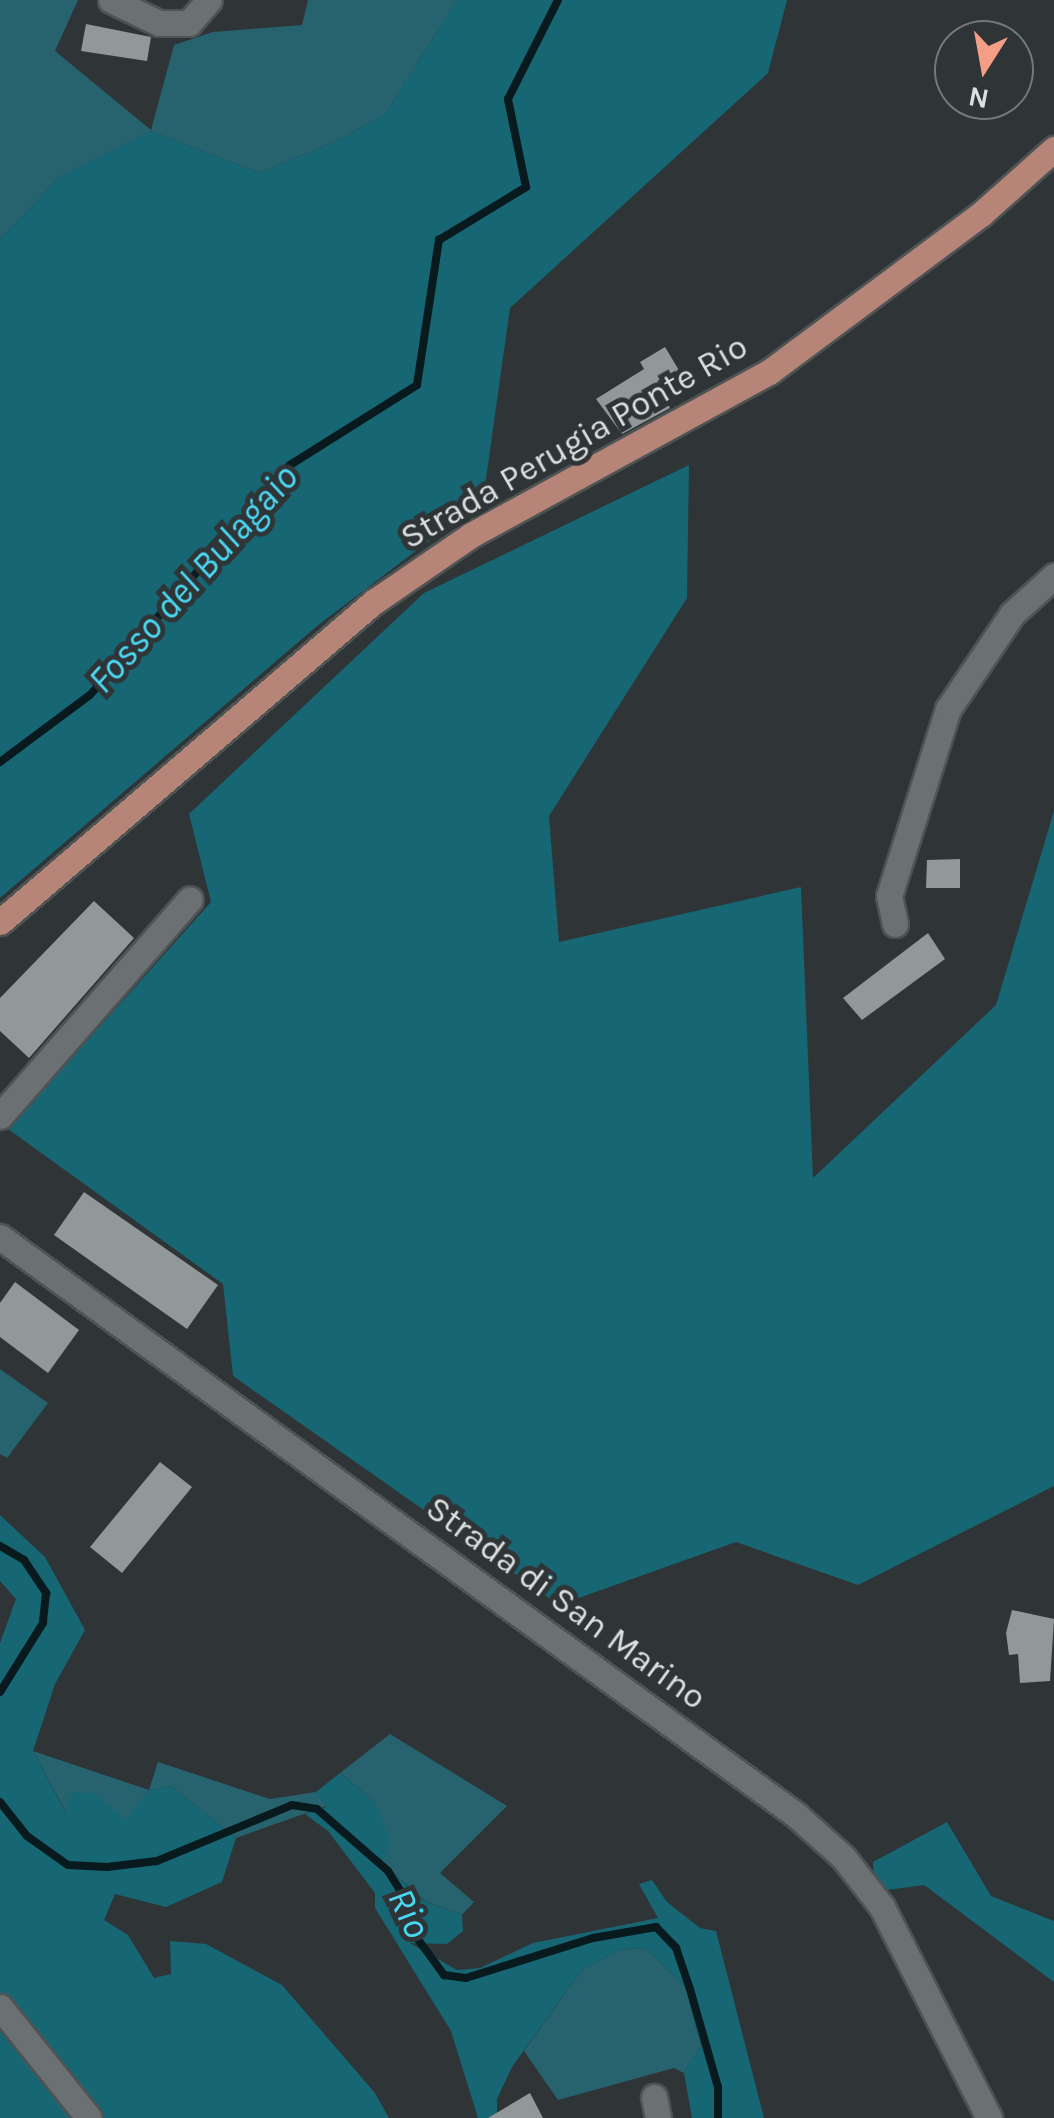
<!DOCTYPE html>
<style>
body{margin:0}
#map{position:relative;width:1054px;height:2118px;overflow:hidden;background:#2f3436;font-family:Karla,sans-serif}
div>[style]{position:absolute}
.green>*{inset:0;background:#26636f}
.forest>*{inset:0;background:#166674}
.stream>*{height:8px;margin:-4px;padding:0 4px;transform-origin:4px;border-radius:4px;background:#081a1e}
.building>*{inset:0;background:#92989a}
.roads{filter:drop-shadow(2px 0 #4e5354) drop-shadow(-2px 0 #4e5354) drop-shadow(0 2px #4e5354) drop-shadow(0 -2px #4e5354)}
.minor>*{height:25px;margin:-12.5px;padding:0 12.5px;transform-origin:12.5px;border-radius:12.5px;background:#6b7173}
.major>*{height:25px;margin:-12.5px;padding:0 12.5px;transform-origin:12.5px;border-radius:12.5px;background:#b78578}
span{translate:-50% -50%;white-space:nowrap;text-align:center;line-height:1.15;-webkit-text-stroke:10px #2f3436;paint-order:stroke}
.street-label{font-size:35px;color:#dbdfe0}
.water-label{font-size:38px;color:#49d8f3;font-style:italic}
.north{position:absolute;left:934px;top:20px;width:100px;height:100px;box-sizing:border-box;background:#2f3436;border:2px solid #74787a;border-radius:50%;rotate:191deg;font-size:28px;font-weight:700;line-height:40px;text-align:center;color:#dbdfe0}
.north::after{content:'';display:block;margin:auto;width:35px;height:45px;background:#f49e88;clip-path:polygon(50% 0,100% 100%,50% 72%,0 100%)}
</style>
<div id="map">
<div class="green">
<i style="clip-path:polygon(0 0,78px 0,55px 51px,151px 130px,174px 45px,213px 32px,302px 25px,308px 0,457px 0,386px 113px,343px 138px,259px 173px,151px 131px,61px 176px,0 239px)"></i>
<i style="clip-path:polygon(0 1369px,48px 1403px,7px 1458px,0 1454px)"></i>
<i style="clip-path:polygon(390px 1734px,507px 1806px,440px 1873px,474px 1902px,462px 1915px,425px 1901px,382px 1863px,374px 1801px,340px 1773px)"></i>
<i style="clip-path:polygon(33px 1751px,149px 1790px,158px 1762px,270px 1799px,316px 1792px,326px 1806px,236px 1838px,171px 1786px,149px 1790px,126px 1821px,66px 1812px)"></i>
<i style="clip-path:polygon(646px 1948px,685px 1986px,701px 2046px,684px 2073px,674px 2068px,558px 2100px,524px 2051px,581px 1971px,618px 1950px)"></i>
</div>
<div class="forest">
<i style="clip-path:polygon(457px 0,787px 0,768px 73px,510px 308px,483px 500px,317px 626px,0 898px,0 239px,61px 176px,151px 131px,259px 173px,343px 138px,386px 113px)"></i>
<i style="clip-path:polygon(689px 465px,687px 598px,549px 816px,559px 942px,801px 887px,813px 1178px,996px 1005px,1054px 811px,1054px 1486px,858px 1585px,736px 1542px,559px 1605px,233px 1376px,223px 1284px,8px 1129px,211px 902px,189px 814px,424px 593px)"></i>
<i style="clip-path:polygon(0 1515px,45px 1557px,85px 1630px,55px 1684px,33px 1751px,65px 1811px,73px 1792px,95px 1794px,126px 1820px,149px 1790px,171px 1786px,236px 1838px,222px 1882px,166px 1907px,115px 1894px,104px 1920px,128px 1935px,154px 1978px,171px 1974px,170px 1941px,206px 1944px,282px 1985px,375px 2093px,389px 2118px,0 2118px,0 1643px,16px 1599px,0 1581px)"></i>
<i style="clip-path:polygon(340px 1773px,374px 1801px,391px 1842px,382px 1863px,424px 1901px,462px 1915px,463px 1931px,447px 1944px,410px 1943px,457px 1970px,480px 1968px,533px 1943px,658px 1918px,639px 1884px,652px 1880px,667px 1902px,700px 1928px,716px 1931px,764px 2118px,692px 2118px,684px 2073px,701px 2046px,685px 1986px,646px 1948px,618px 1950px,581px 1971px,512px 2067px,497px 2099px,497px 2118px,478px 2118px,451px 2031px,375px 1908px,375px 1893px,328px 1831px,305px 1814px,326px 1807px,316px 1792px)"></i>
<i style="clip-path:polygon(947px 1822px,991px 1896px,1054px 1921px,1054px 1982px,924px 1885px,887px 1890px,874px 1878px,873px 1862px)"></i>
</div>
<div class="stream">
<i style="left:0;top:762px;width:112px;rotate:-36.7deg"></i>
<i style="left:90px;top:695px;width:305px;rotate:-49deg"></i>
<i style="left:290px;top:465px;width:150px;rotate:-32.2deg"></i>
<i style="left:417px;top:385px;width:147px;rotate:-81.4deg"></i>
<i style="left:439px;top:240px;width:102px;rotate:-31.3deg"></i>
<i style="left:526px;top:187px;width:90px;rotate:-101.6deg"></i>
<i style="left:508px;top:99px;width:111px;rotate:-63.2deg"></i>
<i style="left:0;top:1546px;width:28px;rotate:30deg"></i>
<i style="left:24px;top:1560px;width:40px;rotate:56deg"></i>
<i style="left:46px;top:1593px;width:30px;rotate:96deg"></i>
<i style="left:43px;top:1623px;width:81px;rotate:121.9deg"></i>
<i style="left:0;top:1802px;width:43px;rotate:51.5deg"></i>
<i style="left:27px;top:1836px;width:50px;rotate:35.3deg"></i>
<i style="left:68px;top:1865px;width:39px;rotate:3deg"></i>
<i style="left:107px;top:1867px;width:50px;rotate:-6.8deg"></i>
<i style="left:157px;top:1861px;width:146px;rotate:-22.5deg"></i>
<i style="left:292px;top:1805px;width:25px;rotate:9deg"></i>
<i style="left:317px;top:1809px;width:94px;rotate:41.1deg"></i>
<i style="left:388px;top:1871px;width:34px;rotate:58deg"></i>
<i style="left:406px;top:1900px;width:40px;rotate:74deg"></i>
<i style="left:417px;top:1938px;width:46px;rotate:53.9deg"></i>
<i style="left:444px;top:1975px;width:22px;rotate:8deg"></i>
<i style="left:466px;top:1978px;width:133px;rotate:-17.5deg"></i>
<i style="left:593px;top:1938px;width:64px;rotate:-9.9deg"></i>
<i style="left:656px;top:1927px;width:29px;rotate:46deg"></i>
<i style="left:676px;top:1948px;width:43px;rotate:71.1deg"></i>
<i style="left:690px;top:1989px;width:102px;rotate:74.1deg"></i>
<i style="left:718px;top:2087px;width:31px;rotate:90deg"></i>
</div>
<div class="building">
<i style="clip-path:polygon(86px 24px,151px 37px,147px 61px,81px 51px)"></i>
<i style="clip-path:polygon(665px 347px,680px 372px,657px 386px,670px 408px,622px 434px,596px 399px,644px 369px,640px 362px)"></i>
<i style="clip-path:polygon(960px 859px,960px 888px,926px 888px,927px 860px)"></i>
<i style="clip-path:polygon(94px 901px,134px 938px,29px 1058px,0 1031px,0 998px)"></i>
<i style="clip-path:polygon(928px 933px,945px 959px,862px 1020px,843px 998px)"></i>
<i style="clip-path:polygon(84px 1192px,218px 1285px,187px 1329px,54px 1235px)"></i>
<i style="clip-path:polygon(15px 1282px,79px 1330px,48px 1373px,0 1337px,0 1303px)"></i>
<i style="clip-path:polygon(160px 1462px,192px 1487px,122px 1573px,90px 1547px)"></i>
<i style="clip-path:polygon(1012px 1610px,1054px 1619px,1050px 1681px,1020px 1683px,1018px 1654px,1009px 1655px,1006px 1633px)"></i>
<i style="clip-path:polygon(530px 2093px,543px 2118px,488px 2118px)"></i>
</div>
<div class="roads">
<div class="minor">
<i style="left:111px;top:0;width:53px;rotate:25.6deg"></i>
<i style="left:159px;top:23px;width:30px"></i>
<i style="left:189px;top:23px;width:30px;rotate:-49deg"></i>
<i style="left:895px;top:924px;width:29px;rotate:-102deg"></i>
<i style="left:889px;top:896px;width:196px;rotate:-72.5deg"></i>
<i style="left:948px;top:709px;width:115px;rotate:-56deg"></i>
<i style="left:1012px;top:614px;width:57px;rotate:-42.1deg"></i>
<i style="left:0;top:1116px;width:288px;rotate:-48.8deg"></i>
<i style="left:0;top:1237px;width:984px;rotate:35.98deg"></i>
<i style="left:796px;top:1815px;width:63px;rotate:41.8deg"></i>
<i style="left:843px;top:1857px;width:63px;rotate:52deg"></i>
<i style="left:882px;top:1907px;width:237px;rotate:63.1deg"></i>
<i style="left:0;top:2007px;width:142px;rotate:51.3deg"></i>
<i style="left:654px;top:2097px;width:21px;rotate:79deg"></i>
</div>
<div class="major">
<i style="left:0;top:922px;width:494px;rotate:-40.6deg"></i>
<i style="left:375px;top:601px;width:116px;rotate:-34.5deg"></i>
<i style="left:471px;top:535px;width:340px;rotate:-28.7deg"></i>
<i style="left:769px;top:372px;width:264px;rotate:-36.7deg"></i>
<i style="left:981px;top:214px;width:98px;rotate:-41.7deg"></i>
</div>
</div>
<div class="street-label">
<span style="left:574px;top:442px;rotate:-30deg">Strada Perugia Ponte Rio</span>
<span style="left:566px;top:1603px;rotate:36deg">Strada di San Marino</span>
</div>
<div class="water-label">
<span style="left:193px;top:579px;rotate:-48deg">Fosso del Bulagaio</span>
<span style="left:409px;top:1913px;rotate:64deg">Rio</span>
</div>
<div class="north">N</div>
</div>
